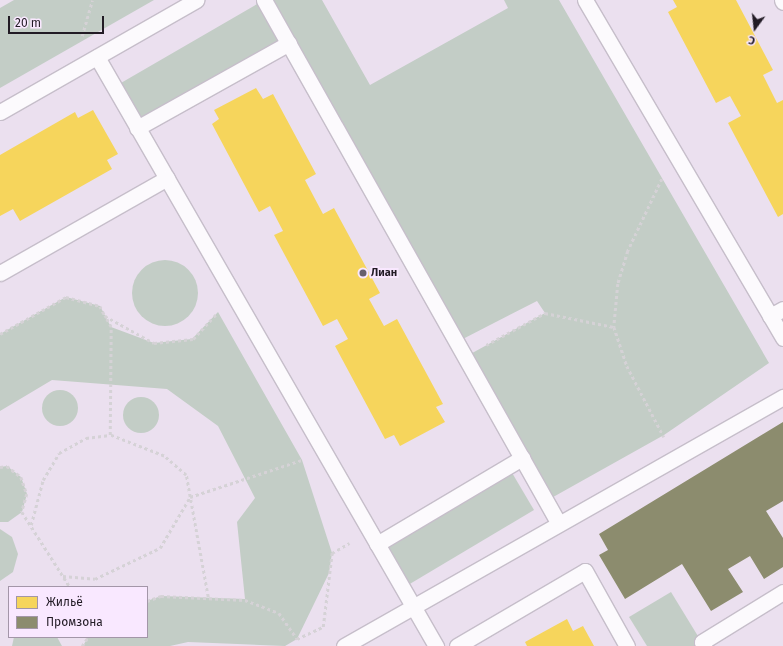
<!DOCTYPE html>
<meta charset="utf-8">
<style>
body{margin:0}
#map{position:relative;width:783px;height:646px;overflow:hidden;background:#ebe0ef;font-family:"Fira Sans",sans-serif}
div>[style]{position:absolute}
.green>*{inset:0;background:#c3cdc6}
.round{border-radius:50%}
.homes>*{inset:0;background:#f6d55c}
.industry>*{inset:0;background:#8c8c6e}
.path>*{height:2.5px;margin-top:-1.25px;transform-origin:0;background:repeating-linear-gradient(90deg,#d5d2d6 0 3px,transparent 0 6px)}
.roads{filter:drop-shadow(1px 0 #c6beca) drop-shadow(-1px 0 #c6beca) drop-shadow(0 1px #c6beca) drop-shadow(0 -1px #c6beca)}
.service>*{height:15px;margin:-7.5px;padding:0 7.5px;transform-origin:7.5px;border-radius:7.5px;background:#fcfafd}
.dots>*{width:11px;height:11px;translate:-50% -50%;box-sizing:border-box;border:2px solid #f9e8ff;border-radius:50%}
span{translate:-50% -50%;white-space:nowrap;text-align:center;line-height:1.15;-webkit-text-stroke:4px #f9e8ff;paint-order:stroke}
.poi-label{font-size:11px;color:#221b25;font-weight:700}
.left{translate:0 -50%;text-align:left}
.legend{position:absolute;left:8px;top:586px;width:140px;height:52px;box-sizing:border-box;background:#f9e8ff;border:1px solid #a396a8;margin:0;padding:5px 7px;list-style:none;font-size:12px;color:#221b25}
.legend li{display:flex;align-items:center;gap:8px;height:20px}
.legend b{width:20px;border:1px solid #a396a8}
.north{position:absolute;left:735px;top:8px;width:40px;height:40px;-webkit-text-stroke:3px #f9e8ff;paint-order:stroke;rotate:195deg;font-size:11px;font-weight:700;line-height:16px;text-align:center;color:#221b25}
.north::after{content:'';display:block;margin:auto;width:14px;height:18px;background:#221b25;clip-path:polygon(50% 0,100% 100%,50% 72%,0 100%)}
.scale{position:absolute;left:8px;top:16px;width:96px;height:18px;box-sizing:border-box;border:2px solid #221b25;border-top:0;padding-left:5px;font-size:12px;line-height:14px;white-space:nowrap;color:#221b25;-webkit-text-stroke:3px #f9e8ff;paint-order:stroke}
</style>
<div id="map">
<div class="green">
<i style="clip-path:polygon(14px 0,154px 0,0 88px,0 8px)"></i>
<i style="clip-path:polygon(264px 0,322px 0,370px 85px,508px 8px,504px 0,559px 0,769px 363px,664px 435px,546px 501px,465px 357px,545px 313px,537px 301px,457px 342px,289px 44px,137px 128px,114px 87px)"></i>
<i class="round" style="left:132px;top:260px;width:66px;height:66px"></i>
<i style="clip-path:polygon(66px 297px,100px 306px,111px 327px,154px 343px,192px 339px,218px 312px,302px 460px,332px 553px,329px 573px,297px 639px,285px 646px,188px 642px,170px 646px,83px 646px,88px 637px,147px 637px,147px 601px,161px 596px,245px 599px,237px 522px,255px 498px,218px 426px,167px 389px,52px 380px,0 411px,0 334px)"></i>
<i class="round" style="left:42px;top:390px;width:36px;height:36px"></i>
<i class="round" style="left:123px;top:397px;width:36px;height:36px"></i>
<i style="clip-path:polygon(7px 466px,21px 477px,27px 494px,22px 512px,8px 522px,0 522px,0 467px)"></i>
<i style="clip-path:polygon(508px 466px,534px 510px,403px 588px,377px 544px)"></i>
<i style="clip-path:polygon(0 529px,12px 537px,18px 554px,13px 572px,0 581px)"></i>
<i style="clip-path:polygon(671px 592px,704px 646px,647px 646px,629px 617px)"></i>
<i style="clip-path:polygon(14px 637px,57px 637px,62px 646px,12px 646px)"></i>
</div>
<div class="homes">
<i style="clip-path:polygon(673px 0,736px 0,773px 70px,763px 75px,777px 103px,783px 100px,783px 214px,778px 217px,728px 123px,741px 116px,730px 96px,716px 103px,668px 12px,677px 7px)"></i>
<i style="clip-path:polygon(256px 88px,263px 99px,273px 94px,316px 174px,305px 180px,323px 214px,334px 208px,380px 293px,369px 299px,384px 326px,397px 319px,443px 404px,436px 407px,445px 422px,400px 446px,394px 435px,385px 439px,335px 346px,348px 339px,337px 319px,323px 326px,274px 235px,283px 231px,270px 206px,259px 212px,212px 124px,219px 119px,214px 110px)"></i>
<i style="clip-path:polygon(93px 110px,118px 154px,107px 160px,112px 169px,20px 221px,13px 209px,0 216px,0 155px,75px 112px,78px 118px)"></i>
<i style="clip-path:polygon(567px 619px,573px 631px,583px 626px,594px 646px,527px 646px,525px 642px)"></i>
</div>
<div class="industry">
<i style="clip-path:polygon(783px 422px,783px 501px,766px 511px,783px 538px,783px 567px,764px 579px,750px 556px,728px 569px,743px 592px,711px 611px,682px 564px,625px 599px,599px 555px,608px 550px,599px 534px)"></i>
</div>
<div class="path">
<i style="left:82px;top:36px;width:37px;rotate:-74deg"></i>
<i style="left:662px;top:179px;width:80px;rotate:115.3deg"></i>
<i style="left:628px;top:251px;width:34px;rotate:107deg"></i>
<i style="left:618px;top:284px;width:43px;rotate:95.3deg"></i>
<i style="left:614px;top:327px;width:41px;rotate:71.6deg"></i>
<i style="left:627px;top:366px;width:80px;rotate:62.5deg"></i>
<i style="left:0;top:334px;width:76px;rotate:-29.3deg"></i>
<i style="left:66px;top:297px;width:35px;rotate:15deg"></i>
<i style="left:100px;top:306px;width:11px;rotate:63deg"></i>
<i style="left:105px;top:316px;width:56px;rotate:28.9deg"></i>
<i style="left:154px;top:343px;width:39px;rotate:-6deg"></i>
<i style="left:193px;top:339px;width:35px;rotate:-47deg"></i>
<i style="left:486px;top:345px;width:67px;rotate:-28.5deg"></i>
<i style="left:545px;top:313px;width:70px;rotate:11.5deg"></i>
<i style="left:0;top:467px;width:7px;rotate:-8deg"></i>
<i style="left:7px;top:466px;width:18px;rotate:38deg"></i>
<i style="left:21px;top:477px;width:18px;rotate:71deg"></i>
<i style="left:27px;top:494px;width:19px;rotate:106deg"></i>
<i style="left:22px;top:512px;width:89px;rotate:57.4deg"></i>
<i style="left:31px;top:525px;width:47px;rotate:-75.1deg"></i>
<i style="left:43px;top:480px;width:31px;rotate:-59deg"></i>
<i style="left:59px;top:453px;width:31px;rotate:-29deg"></i>
<i style="left:86px;top:438px;width:24px;rotate:-7deg"></i>
<i style="left:110px;top:435px;width:108px;rotate:-89.5deg"></i>
<i style="left:111px;top:327px;width:13px;rotate:-119deg"></i>
<i style="left:63px;top:576px;width:32px;rotate:5deg"></i>
<i style="left:95px;top:579px;width:72px;rotate:-25.5deg"></i>
<i style="left:160px;top:548px;width:59px;rotate:-59.5deg"></i>
<i style="left:190px;top:497px;width:22px;rotate:-100deg"></i>
<i style="left:186px;top:475px;width:29px;rotate:-139deg"></i>
<i style="left:164px;top:456px;width:58px;rotate:-158.7deg"></i>
<i style="left:208px;top:597px;width:102px;rotate:-100.2deg"></i>
<i style="left:190px;top:497px;width:118px;rotate:-18.3deg"></i>
<i style="left:147px;top:601px;width:15px;rotate:-20deg"></i>
<i style="left:161px;top:596px;width:84px;rotate:2.7deg"></i>
<i style="left:245px;top:600px;width:36px;rotate:21deg"></i>
<i style="left:279px;top:613px;width:32px;rotate:55deg"></i>
<i style="left:297px;top:639px;width:29px;rotate:-25deg"></i>
<i style="left:323px;top:627px;width:75px;rotate:-83.1deg"></i>
<i style="left:332px;top:553px;width:20px;rotate:-30deg"></i>
<i style="left:82px;top:646px;width:11px;rotate:-56deg"></i>
</div>
<div class="roads">
<div class="service">
<i style="left:264px;top:0;width:601px;rotate:60.62deg"></i>
<i style="left:585px;top:0;width:392px;rotate:59.6deg"></i>
<i style="left:782px;top:0;width:2px;rotate:63deg"></i>
<i style="left:97px;top:57px;width:680px;rotate:60.08deg"></i>
<i style="left:0;top:112px;width:226px;rotate:-29.7deg"></i>
<i style="left:137px;top:128px;width:174px;rotate:-29.2deg"></i>
<i style="left:0;top:273px;width:192px;rotate:-29.6deg"></i>
<i style="left:770px;top:316px;width:15px;rotate:-28deg"></i>
<i style="left:377px;top:544px;width:169px;rotate:-30.7deg"></i>
<i style="left:344px;top:646px;width:505px;rotate:-29.56deg"></i>
<i style="left:457px;top:646px;width:148px;rotate:-30.4deg"></i>
<i style="left:585px;top:571px;width:86px;rotate:60.8deg"></i>
<i style="left:704px;top:646px;width:4px;rotate:-117deg"></i>
<i style="left:702px;top:642px;width:95px;rotate:-31.7deg"></i>
</div>
</div>
<div class="dots">
<i style="left:363px;top:273px;background:#68606c"></i>
</div>
<div class="poi-label">
<span class="left" style="left:371px;top:273px">Лиан</span>
</div>
<ul class="legend">
<li><b style="height:11px;background:#f6d55c"></b>Жильё</li>
<li><b style="height:11px;background:#8c8c6e"></b>Промзона</li>
</ul>
<div class="north">С</div>
<div class="scale">20 m</div>
</div>
